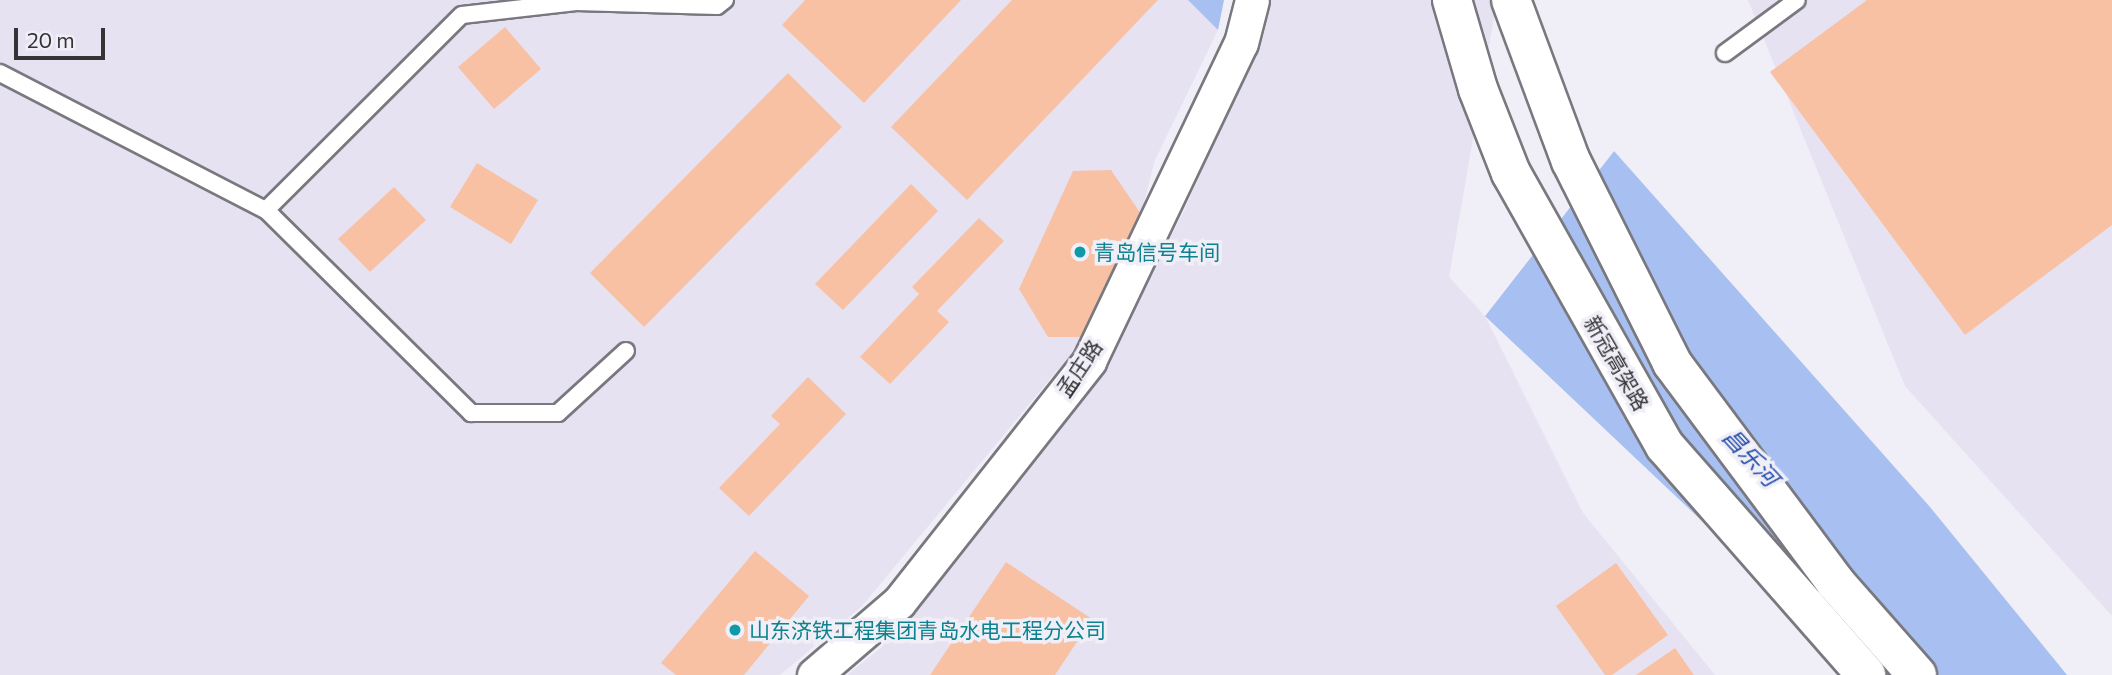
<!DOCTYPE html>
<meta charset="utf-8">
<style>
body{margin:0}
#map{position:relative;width:2112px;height:675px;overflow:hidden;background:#f0eef6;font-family:Commissioner,"Noto Sans SC",sans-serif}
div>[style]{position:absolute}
.built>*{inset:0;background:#e6e2f1}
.water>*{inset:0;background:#a7c0f1}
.pier>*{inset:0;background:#f0eef6}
.building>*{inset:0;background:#f8c1a4}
.roads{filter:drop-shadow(2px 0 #79787f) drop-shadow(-2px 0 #79787f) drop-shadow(0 2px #79787f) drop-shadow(0 -2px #79787f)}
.lane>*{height:16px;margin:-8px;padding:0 8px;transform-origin:8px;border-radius:8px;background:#fff}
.street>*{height:33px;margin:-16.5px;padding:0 16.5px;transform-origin:16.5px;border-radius:16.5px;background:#fff}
.highway>*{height:38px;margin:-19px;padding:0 19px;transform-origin:19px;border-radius:19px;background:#fff}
.dots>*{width:19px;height:19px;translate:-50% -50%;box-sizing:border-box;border:4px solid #f0eef6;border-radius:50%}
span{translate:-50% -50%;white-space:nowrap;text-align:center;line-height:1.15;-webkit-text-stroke:7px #f0eef6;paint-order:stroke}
.culture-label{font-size:21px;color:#0d838f}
.left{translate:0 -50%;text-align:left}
.street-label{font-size:21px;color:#343336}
.water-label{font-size:23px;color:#254fab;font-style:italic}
.scale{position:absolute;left:14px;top:28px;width:91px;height:32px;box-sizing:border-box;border:4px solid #343336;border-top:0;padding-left:9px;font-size:21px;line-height:24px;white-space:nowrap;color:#343336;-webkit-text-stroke:5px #f0eef6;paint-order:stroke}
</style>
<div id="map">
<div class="built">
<i style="clip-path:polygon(0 0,1188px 0,1218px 30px,1155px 160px,1141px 214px,1085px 337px,862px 606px,780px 675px,0 675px)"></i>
<i style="clip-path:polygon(1270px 0,1497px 0,1449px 277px,1485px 316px,1583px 513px,1715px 675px,847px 675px,881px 648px,993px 514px,1102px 370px,1184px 211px,1253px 54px)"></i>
<i style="clip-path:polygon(1748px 0,2112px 0,2112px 616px,1905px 386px)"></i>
</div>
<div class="water">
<i style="clip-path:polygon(1188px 0,1224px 0,1218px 30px)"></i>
<i style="clip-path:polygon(1614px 151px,1930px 507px,2067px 675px,1865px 675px,1485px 316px)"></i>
</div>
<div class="pier">
<i style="clip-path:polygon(1612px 149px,1614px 151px,1485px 316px,1482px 313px)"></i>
</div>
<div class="building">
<i style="clip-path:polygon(805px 0,961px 0,864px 103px,782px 25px)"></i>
<i style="clip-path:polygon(1012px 0,1158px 0,967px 200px,891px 127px)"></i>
<i style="clip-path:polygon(1867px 0,2112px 0,2112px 225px,1965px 335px,1770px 72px)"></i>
<i style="clip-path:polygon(505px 27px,541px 69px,494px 109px,458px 67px)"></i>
<i style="clip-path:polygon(788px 73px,842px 127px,644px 327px,590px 273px)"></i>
<i style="clip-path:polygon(477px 163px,538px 200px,511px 244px,450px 207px)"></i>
<i style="clip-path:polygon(1111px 170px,1141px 214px,1085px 337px,1048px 337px,1019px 289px,1073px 171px)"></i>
<i style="clip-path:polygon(911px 184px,938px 211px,843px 310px,815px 284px)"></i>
<i style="clip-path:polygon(394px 187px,426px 220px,370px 272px,338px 239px)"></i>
<i style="clip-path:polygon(979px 218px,1004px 241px,937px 311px,949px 322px,890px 384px,860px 357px,919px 294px,912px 287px)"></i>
<i style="clip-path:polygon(808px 377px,846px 414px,749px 516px,719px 488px,780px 424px,771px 416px)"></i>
<i style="clip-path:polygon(755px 551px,809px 596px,744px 675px,676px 675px,661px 663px)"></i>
<i style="clip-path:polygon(1006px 562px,1092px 619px,1055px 675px,930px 675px)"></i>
<i style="clip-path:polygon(1616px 563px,1668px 635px,1612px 675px,1605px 675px,1556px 606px)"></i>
<i style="clip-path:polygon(1675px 648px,1694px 675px,1636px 675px)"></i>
</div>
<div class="roads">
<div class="lane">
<i style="left:1725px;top:53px;width:89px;rotate:-36.4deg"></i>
<i style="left:0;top:73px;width:299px;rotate:27.3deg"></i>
<i style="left:266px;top:210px;width:289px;rotate:44.7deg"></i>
<i style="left:471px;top:413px;width:87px"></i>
<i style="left:558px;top:413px;width:92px;rotate:-42.4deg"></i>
<i style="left:266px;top:210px;width:276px;rotate:-44.9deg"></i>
<i style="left:462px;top:15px;width:115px;rotate:-6.5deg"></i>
<i style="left:576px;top:2px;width:141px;rotate:1.6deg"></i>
<i style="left:717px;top:6px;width:10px;rotate:-37deg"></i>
</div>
<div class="street">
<i style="left:814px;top:675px;width:112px;rotate:-40.7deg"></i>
<i style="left:899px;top:602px;width:307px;rotate:-51.7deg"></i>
<i style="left:1089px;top:361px;width:352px;rotate:-64.5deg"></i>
<i style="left:1241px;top:43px;width:44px;rotate:-75.7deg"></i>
</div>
<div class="highway">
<i style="left:1452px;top:0;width:93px;rotate:73.7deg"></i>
<i style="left:1478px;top:89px;width:90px;rotate:68.6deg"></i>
<i style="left:1511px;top:173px;width:313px;rotate:60.6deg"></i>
<i style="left:1665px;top:446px;width:305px;rotate:48.7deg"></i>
<i style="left:1511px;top:0;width:172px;rotate:69.6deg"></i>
<i style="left:1571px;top:161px;width:226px;rotate:63.4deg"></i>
<i style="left:1672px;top:363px;width:273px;rotate:53.3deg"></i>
<i style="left:1835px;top:582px;width:124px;rotate:48.6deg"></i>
</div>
</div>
<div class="dots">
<i style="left:1080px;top:252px;background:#0f9aa8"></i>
<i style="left:735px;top:630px;background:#0f9aa8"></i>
</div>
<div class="culture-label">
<span class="left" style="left:1094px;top:252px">青岛信号车间</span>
<span class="left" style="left:749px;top:630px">山东济铁工程集团青岛水电工程分公司</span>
</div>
<div class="street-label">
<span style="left:1617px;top:363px;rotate:60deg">新冠高架路</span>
<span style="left:1079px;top:368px;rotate:-56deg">孟庄路</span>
</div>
<div class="water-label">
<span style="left:1751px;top:457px;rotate:47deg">昌乐河</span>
</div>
<div class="scale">20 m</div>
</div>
